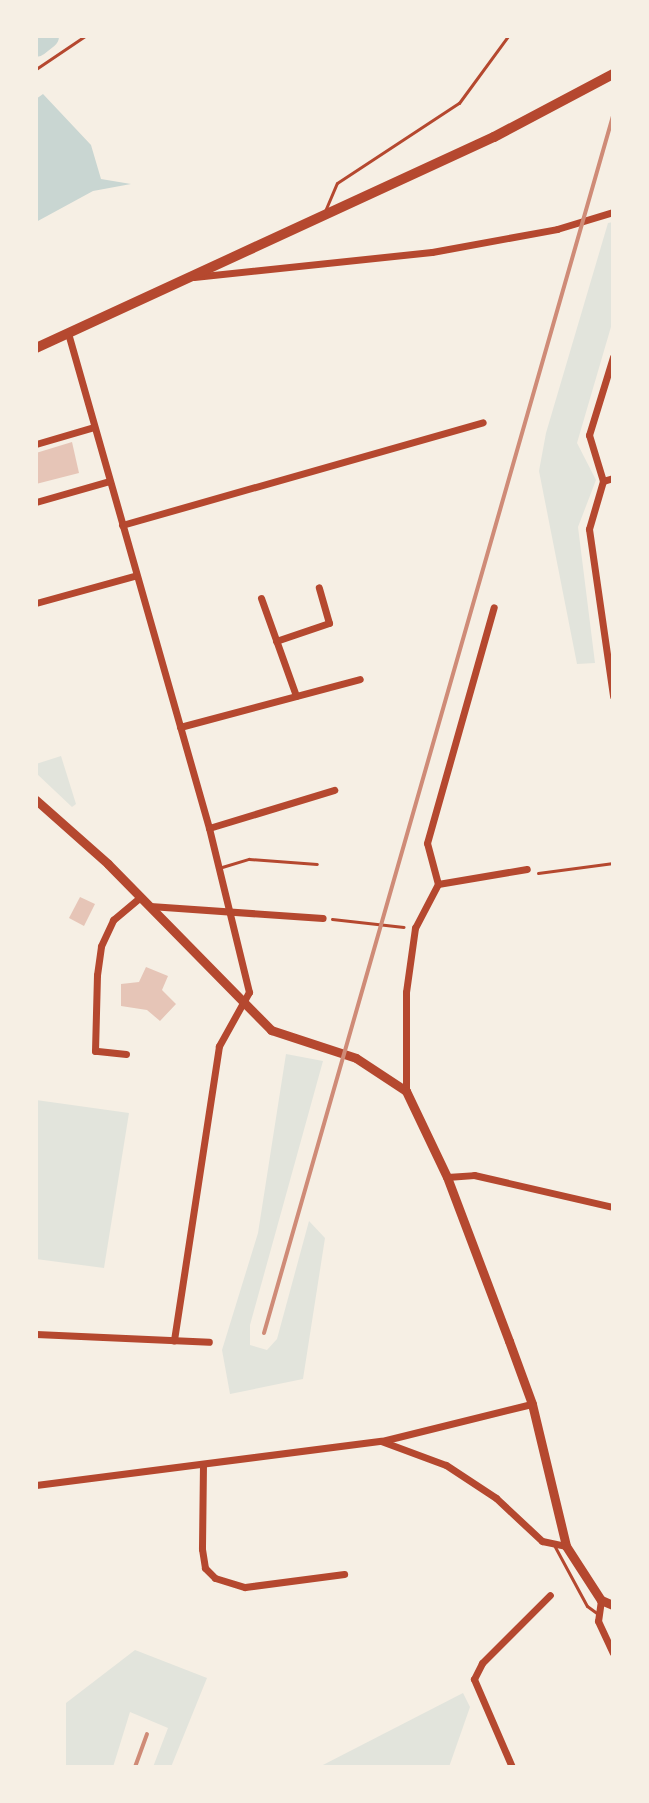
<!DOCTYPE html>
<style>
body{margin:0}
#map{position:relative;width:649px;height:1803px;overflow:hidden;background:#f6efe4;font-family:Poppins,sans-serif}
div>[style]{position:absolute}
.green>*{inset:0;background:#e2e4dc}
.water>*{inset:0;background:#c9d6d2}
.river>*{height:26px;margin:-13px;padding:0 13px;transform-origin:13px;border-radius:13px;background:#c9d6d2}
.building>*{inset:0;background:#e6c5b7}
.path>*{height:3px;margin:-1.5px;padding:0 1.5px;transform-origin:1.5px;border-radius:1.5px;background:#b5482f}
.service>*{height:3px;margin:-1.5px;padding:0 1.5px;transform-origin:1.5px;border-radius:1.5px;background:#b5482f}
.minor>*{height:7px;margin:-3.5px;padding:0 3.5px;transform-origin:3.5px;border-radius:3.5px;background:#b5482f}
.tertiary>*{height:9px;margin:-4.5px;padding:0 4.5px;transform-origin:4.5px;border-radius:4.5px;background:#b5482f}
.secondary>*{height:10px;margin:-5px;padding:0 5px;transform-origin:5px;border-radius:5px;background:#b5482f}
.rail>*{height:4px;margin:-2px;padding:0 2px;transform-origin:2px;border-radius:2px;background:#cf8b77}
span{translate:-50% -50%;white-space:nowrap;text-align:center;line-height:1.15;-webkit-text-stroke:8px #f6efe4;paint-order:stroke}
.frame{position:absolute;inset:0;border:38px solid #f6efe4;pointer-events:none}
</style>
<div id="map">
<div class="green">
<i style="clip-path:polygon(613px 222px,613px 320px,577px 443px,596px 480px,578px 527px,595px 663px,577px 664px,539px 471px,546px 433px,608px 223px)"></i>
<i style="clip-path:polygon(61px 756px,76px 804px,72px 807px,36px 773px,36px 764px)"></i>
<i style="clip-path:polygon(286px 1054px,323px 1061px,250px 1325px,250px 1345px,267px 1350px,277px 1339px,309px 1221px,325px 1238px,303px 1379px,230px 1394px,222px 1350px,258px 1233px)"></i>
<i style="clip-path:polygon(36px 1100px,129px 1113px,104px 1268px,36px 1259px)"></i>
<i style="clip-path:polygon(135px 1650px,207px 1678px,171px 1767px,153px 1767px,168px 1728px,130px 1712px,113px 1767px,66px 1767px,66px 1703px)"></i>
<i style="clip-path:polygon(463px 1693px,470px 1707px,449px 1767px,319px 1767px)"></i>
</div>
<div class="water">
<i style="clip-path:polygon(43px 94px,91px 145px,101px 179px,131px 184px,93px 191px,36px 222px,36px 99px)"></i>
</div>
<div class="river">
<i style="left:36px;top:44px;width:13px;rotate:-39deg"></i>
</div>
<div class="building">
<i style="clip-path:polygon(72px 442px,79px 473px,36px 484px,36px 453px)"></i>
<i style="clip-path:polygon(80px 897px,95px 904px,84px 926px,69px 918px)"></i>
<i style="clip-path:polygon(146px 967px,168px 976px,162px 990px,176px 1004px,160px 1021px,147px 1010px,121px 1006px,121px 984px,139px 982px)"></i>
</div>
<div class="path">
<i style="left:538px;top:873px;width:76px;rotate:-7.6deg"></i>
<i style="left:332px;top:919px;width:72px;rotate:6.3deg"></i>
</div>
<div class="service">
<i style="left:422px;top:36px;width:7px"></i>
<i style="left:36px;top:69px;width:59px;rotate:-34deg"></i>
<i style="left:325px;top:211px;width:30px;rotate:-67deg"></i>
<i style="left:337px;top:183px;width:146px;rotate:-33.3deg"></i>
<i style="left:459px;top:103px;width:83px;rotate:-53.8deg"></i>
<i style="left:222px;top:867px;width:28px;rotate:-17deg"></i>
<i style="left:249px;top:859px;width:68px;rotate:4.2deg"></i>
<i style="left:554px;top:1545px;width:69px;rotate:61.6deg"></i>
<i style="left:587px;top:1606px;width:14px;rotate:36deg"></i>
</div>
<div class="minor">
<i style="left:194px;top:277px;width:239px;rotate:-6deg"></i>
<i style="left:432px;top:252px;width:127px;rotate:-10.4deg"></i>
<i style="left:557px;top:229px;width:59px;rotate:-16.9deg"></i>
<i style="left:68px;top:333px;width:515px;rotate:74.1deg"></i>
<i style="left:209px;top:828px;width:169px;rotate:76.3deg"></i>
<i style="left:249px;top:992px;width:62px;rotate:119.1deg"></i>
<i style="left:219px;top:1046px;width:298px;rotate:98.7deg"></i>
<i style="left:36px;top:444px;width:60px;rotate:-16.3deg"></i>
<i style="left:613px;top:478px;width:10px;rotate:163deg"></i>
<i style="left:603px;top:481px;width:50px;rotate:106.3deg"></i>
<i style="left:589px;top:529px;width:169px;rotate:81.8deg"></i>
<i style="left:603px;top:481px;width:48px;rotate:-106.9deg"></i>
<i style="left:589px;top:435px;width:82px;rotate:-72.9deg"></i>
<i style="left:36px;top:502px;width:76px;rotate:-16deg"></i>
<i style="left:122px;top:525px;width:375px;rotate:-15.9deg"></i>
<i style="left:261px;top:598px;width:104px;rotate:70.3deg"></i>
<i style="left:36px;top:603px;width:102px;rotate:-15.4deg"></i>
<i style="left:276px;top:641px;width:56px;rotate:-18.8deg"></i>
<i style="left:329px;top:623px;width:37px;rotate:-106deg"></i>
<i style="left:180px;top:727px;width:186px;rotate:-14.9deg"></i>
<i style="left:209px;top:828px;width:131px;rotate:-16.9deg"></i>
<i style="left:438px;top:884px;width:42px;rotate:-105deg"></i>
<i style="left:427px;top:843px;width:245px;rotate:-74.2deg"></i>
<i style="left:150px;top:906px;width:173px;rotate:4deg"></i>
<i style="left:126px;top:1054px;width:31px;rotate:-174deg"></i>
<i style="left:95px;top:1051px;width:76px;rotate:-88.5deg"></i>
<i style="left:97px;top:975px;width:29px;rotate:-82deg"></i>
<i style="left:101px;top:946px;width:29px;rotate:-65deg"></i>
<i style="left:113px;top:920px;width:35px;rotate:-40deg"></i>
<i style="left:406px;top:1091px;width:99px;rotate:-90deg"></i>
<i style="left:406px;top:992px;width:65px;rotate:-82deg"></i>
<i style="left:415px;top:928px;width:50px;rotate:-62.4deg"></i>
<i style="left:438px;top:884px;width:90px;rotate:-9.6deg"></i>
<i style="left:447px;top:1177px;width:27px;rotate:-4deg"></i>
<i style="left:474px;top:1175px;width:143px;rotate:13deg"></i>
<i style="left:36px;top:1334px;width:173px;rotate:2.6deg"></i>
<i style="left:382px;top:1441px;width:154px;rotate:-13.9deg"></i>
<i style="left:203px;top:1464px;width:85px;rotate:90.7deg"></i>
<i style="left:202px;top:1549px;width:19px;rotate:81deg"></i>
<i style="left:205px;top:1568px;width:14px;rotate:45deg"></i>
<i style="left:215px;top:1578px;width:31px;rotate:17deg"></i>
<i style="left:245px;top:1587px;width:100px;rotate:-7.5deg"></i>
<i style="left:36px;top:1485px;width:348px;rotate:-7.3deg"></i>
<i style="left:381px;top:1441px;width:69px;rotate:20.3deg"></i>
<i style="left:446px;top:1465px;width:60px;rotate:33.4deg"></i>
<i style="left:496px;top:1498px;width:63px;rotate:43.1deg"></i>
<i style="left:542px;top:1541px;width:25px;rotate:12deg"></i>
<i style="left:601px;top:1600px;width:21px;rotate:98deg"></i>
<i style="left:598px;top:1621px;width:35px;rotate:65deg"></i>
<i style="left:512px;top:1767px;width:96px;rotate:-113.4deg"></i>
<i style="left:474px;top:1679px;width:18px;rotate:-63deg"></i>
<i style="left:482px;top:1663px;width:96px;rotate:-45deg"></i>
</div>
<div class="tertiary">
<i style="left:36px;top:800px;width:96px;rotate:41.6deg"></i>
<i style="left:108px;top:864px;width:233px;rotate:45.5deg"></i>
<i style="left:271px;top:1030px;width:89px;rotate:18.2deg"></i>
<i style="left:356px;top:1058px;width:60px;rotate:33.4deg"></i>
<i style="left:406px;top:1091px;width:95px;rotate:64.5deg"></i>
<i style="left:447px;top:1177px;width:175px;rotate:69.3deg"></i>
<i style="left:509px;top:1341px;width:67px;rotate:69.9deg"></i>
<i style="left:532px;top:1404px;width:146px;rotate:76.5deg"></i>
<i style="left:566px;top:1546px;width:64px;rotate:57.1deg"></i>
<i style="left:601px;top:1600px;width:13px;rotate:23deg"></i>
</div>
<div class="secondary">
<i style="left:36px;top:348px;width:504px;rotate:-24.74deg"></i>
<i style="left:494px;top:137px;width:135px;rotate:-27.9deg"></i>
</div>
<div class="rail">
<i style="left:264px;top:1333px;width:1266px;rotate:-74deg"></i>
<i style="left:135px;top:1767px;width:35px;rotate:-70deg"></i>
</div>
<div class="frame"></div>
</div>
